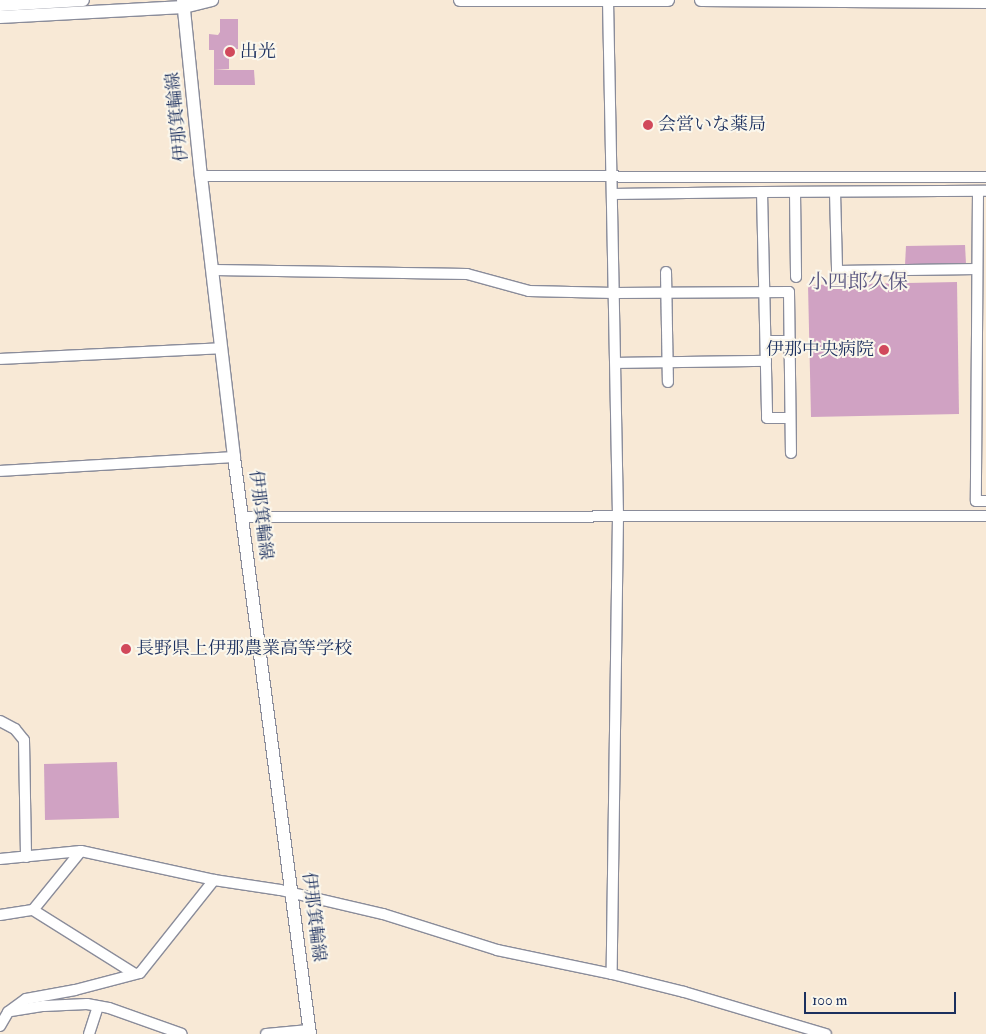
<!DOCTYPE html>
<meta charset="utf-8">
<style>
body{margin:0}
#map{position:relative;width:986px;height:1034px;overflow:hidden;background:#f8e9d6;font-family:"IM FELL Double Pica","Noto Serif JP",serif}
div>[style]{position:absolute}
.building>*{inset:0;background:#d0a2c3}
.roads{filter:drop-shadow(1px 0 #8a8c9a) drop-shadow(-1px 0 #8a8c9a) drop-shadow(0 1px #8a8c9a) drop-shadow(0 -1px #8a8c9a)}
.minor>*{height:10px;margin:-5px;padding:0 5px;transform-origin:5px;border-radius:5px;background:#fff}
.major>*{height:12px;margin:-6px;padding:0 6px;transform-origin:6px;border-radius:6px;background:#fff}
.dots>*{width:14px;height:14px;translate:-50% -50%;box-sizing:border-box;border:2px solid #fbf7ec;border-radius:50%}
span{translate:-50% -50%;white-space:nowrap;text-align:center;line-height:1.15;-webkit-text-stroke:4px #fbf7ec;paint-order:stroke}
.poi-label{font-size:18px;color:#1b2f5e}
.left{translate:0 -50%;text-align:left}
.right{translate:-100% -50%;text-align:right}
.street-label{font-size:18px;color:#1b2f5e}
.quarter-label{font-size:20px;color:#5a5781}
.scale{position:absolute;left:804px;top:992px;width:152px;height:22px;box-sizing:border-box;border:2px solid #1b2f5e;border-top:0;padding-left:6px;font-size:15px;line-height:18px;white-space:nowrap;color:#1b2f5e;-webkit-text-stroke:4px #fbf7ec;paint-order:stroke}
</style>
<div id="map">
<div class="building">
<i style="clip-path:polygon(220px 19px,238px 19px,238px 49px,229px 49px,229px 69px,214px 70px,214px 50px,209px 50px,209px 34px,218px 35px,220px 32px)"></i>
<i style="clip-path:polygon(214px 70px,254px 70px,255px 85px,214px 85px)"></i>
<i style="clip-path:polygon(965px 245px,966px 264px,905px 265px,906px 246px)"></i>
<i style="clip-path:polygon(957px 282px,959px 414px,811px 417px,808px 285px)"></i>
<i style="clip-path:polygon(117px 762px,119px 818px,45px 820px,44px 764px)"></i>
</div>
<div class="roads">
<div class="minor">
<i style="left:608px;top:0;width:516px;rotate:88.89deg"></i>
<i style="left:618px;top:516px;width:458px;rotate:90.8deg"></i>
<i style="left:201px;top:176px;width:785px;rotate:0.07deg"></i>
<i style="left:978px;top:191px;width:310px;rotate:90.4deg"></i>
<i style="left:976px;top:501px;width:10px"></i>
<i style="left:762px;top:192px;width:224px;rotate:-0.3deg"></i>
<i style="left:795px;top:192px;width:85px;rotate:89.3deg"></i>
<i style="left:835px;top:192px;width:79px;rotate:88.5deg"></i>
<i style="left:837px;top:271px;width:140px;rotate:-0.8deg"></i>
<i style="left:612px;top:194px;width:150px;rotate:-0.8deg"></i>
<i style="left:762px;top:192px;width:226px;rotate:88.7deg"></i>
<i style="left:767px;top:418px;width:23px"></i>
<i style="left:214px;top:270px;width:253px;rotate:0.9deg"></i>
<i style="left:467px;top:274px;width:64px;rotate:15.3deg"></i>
<i style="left:529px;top:291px;width:85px;rotate:1.3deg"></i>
<i style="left:614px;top:293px;width:175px;rotate:-0.3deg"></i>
<i style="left:789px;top:292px;width:161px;rotate:89.3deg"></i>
<i style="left:666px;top:272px;width:110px;rotate:89deg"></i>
<i style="left:766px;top:341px;width:24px"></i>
<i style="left:0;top:359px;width:221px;rotate:-2.8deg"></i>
<i style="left:616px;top:363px;width:150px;rotate:-0.8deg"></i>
<i style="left:0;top:471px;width:234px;rotate:-3.4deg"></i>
<i style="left:243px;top:517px;width:743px;rotate:-0.08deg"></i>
<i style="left:0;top:721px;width:17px;rotate:28deg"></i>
<i style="left:15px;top:729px;width:14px;rotate:51deg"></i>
<i style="left:24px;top:740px;width:117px;rotate:89deg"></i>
<i style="left:0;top:859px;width:81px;rotate:-5.6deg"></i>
<i style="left:81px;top:851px;width:136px;rotate:12.3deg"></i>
<i style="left:214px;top:880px;width:67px;rotate:8.6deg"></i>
<i style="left:280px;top:890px;width:106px;rotate:13.1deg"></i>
<i style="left:383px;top:914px;width:120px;rotate:17.5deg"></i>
<i style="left:497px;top:950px;width:117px;rotate:11.8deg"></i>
<i style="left:612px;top:974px;width:74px;rotate:14deg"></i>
<i style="left:684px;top:992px;width:148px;rotate:16.5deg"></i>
<i style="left:33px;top:910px;width:120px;rotate:32.1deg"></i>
<i style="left:0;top:915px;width:33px;rotate:-9deg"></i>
<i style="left:33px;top:910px;width:76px;rotate:-50.9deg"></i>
<i style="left:11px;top:1011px;width:33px;rotate:-9deg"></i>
<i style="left:44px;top:1006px;width:43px;rotate:-2.7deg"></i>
<i style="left:87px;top:1004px;width:22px;rotate:10deg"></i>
<i style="left:109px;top:1008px;width:77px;rotate:19.6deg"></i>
<i style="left:0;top:1026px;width:16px;rotate:-60deg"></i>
<i style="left:8px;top:1012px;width:22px;rotate:-36deg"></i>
<i style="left:26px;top:999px;width:50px;rotate:-10.4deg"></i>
<i style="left:75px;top:990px;width:67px;rotate:-14.7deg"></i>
<i style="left:140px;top:973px;width:119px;rotate:-51.5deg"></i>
<i style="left:89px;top:1034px;width:29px;rotate:-72deg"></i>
<i style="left:266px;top:1034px;width:43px;rotate:-5.3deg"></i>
</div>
<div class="major">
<i style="left:183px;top:0;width:177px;rotate:84.2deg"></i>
<i style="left:201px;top:176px;width:283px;rotate:83.3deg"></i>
<i style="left:234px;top:457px;width:582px;rotate:82.5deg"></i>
<i style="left:460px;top:0;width:208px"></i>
<i style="left:701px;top:0;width:285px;rotate:0.4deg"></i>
<i style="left:0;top:5px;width:83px;rotate:-3.4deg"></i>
<i style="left:0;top:17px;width:184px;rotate:-3.1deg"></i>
<i style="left:184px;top:7px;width:29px;rotate:-14deg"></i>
</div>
</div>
<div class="dots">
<i style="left:230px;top:52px;background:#d1495b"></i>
<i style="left:648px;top:125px;background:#d1495b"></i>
<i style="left:884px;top:350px;background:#d1495b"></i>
<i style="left:126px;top:649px;background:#d1495b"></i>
</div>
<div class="poi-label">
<span class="left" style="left:240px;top:52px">出光</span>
<span class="left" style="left:658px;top:125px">会営いな薬局</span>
<span class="right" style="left:874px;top:350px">伊那中央病院</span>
<span class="left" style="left:136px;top:649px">長野県上伊那農業高等学校</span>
</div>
<div class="street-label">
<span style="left:178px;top:117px;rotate:-96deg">伊那箕輪線</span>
<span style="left:260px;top:515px;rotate:83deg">伊那箕輪線</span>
<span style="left:313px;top:917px;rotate:83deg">伊那箕輪線</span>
</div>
<div class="quarter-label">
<span style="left:858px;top:281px">小四郎久保</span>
</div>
<div class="scale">100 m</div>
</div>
